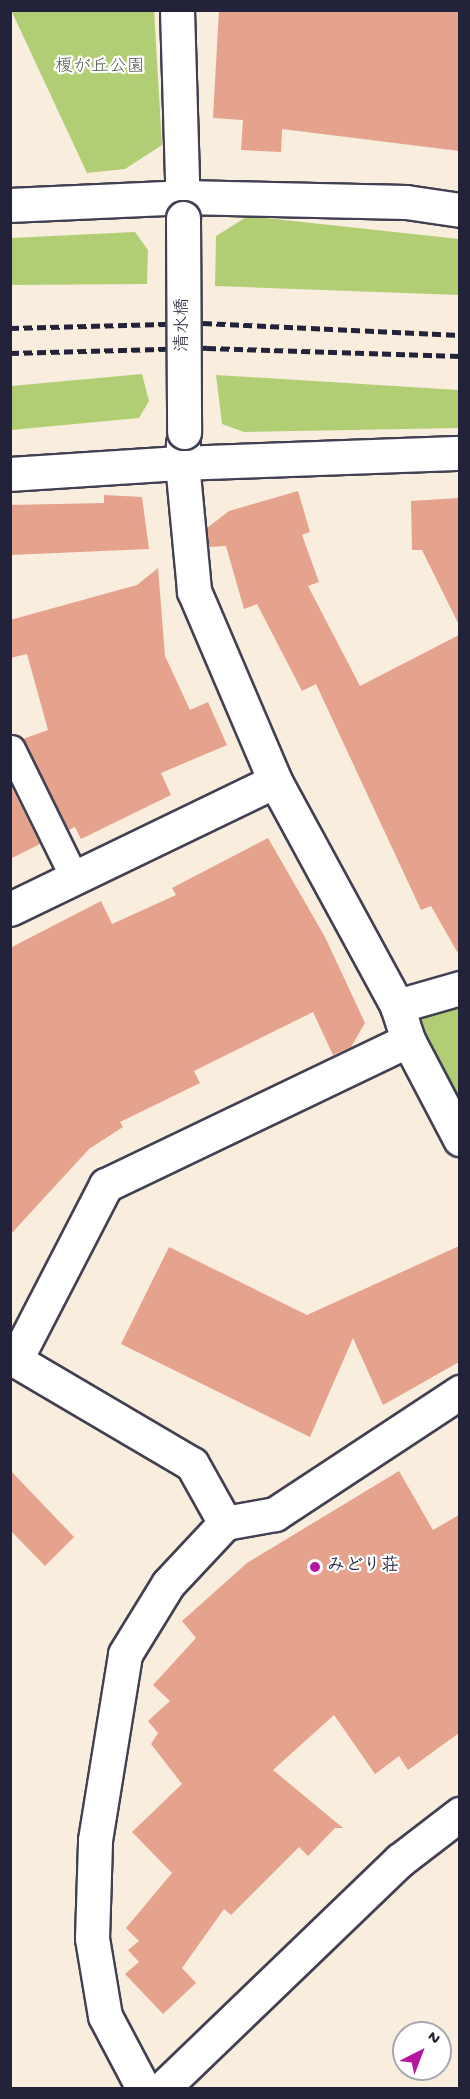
<!DOCTYPE html>
<meta charset="utf-8">
<style>
body{margin:0}
#map{position:relative;width:470px;height:2099px;overflow:hidden;background:#f9edde;font-family:"Gochi Hand","Klee One",sans-serif}
div>[style]{position:absolute}
.green>*{inset:0;background:#b1ce74}
.building>*{inset:0;background:#e5a28d}
.roads{filter:drop-shadow(2px 0 #424053) drop-shadow(-2px 0 #424053) drop-shadow(0 2px #424053) drop-shadow(0 -2px #424053)}
.service>*{height:27px;margin:-13.5px;padding:0 13.5px;transform-origin:13.5px;border-radius:13.5px;background:#fff}
.minor>*{height:33px;margin:-16.5px;padding:0 16.5px;transform-origin:16.5px;border-radius:16.5px;background:#fff}
.tertiary>*{height:33px;margin:-16.5px;padding:0 16.5px;transform-origin:16.5px;border-radius:16.5px;background:#fff}
.rail>*{height:4.5px;margin-top:-2.25px;transform-origin:0;background:repeating-linear-gradient(90deg,#22223b 0 9px,transparent 0 13.5px)}
.bridges{filter:drop-shadow(2px 0 #424053) drop-shadow(-2px 0 #424053) drop-shadow(0 2px #424053) drop-shadow(0 -2px #424053)}
.tertiary-bridge>*{height:33px;margin:-16.5px;padding:0 16.5px;transform-origin:16.5px;border-radius:16.5px;background:#fff}
.dots>*{width:16px;height:16px;translate:-50% -50%;box-sizing:border-box;border:3px solid #fff;border-radius:50%}
span{translate:-50% -50%;white-space:nowrap;text-align:center;line-height:1.15;-webkit-text-stroke:4.5px #fff;paint-order:stroke}
.park-label{font-size:18px;color:#545e4f}
.street-label{font-size:18px;color:#22223b}
.poi-label{font-size:18px;color:#22223b;font-weight:700}
.left{translate:0 -50%;text-align:left}
.frame{position:absolute;inset:0;border:12px solid #22223b;pointer-events:none}
.north{position:absolute;left:392px;top:2021px;width:60px;height:60px;box-sizing:border-box;background:#fff;border:2px solid #a7a7b1;border-radius:50%;rotate:42deg;font-size:16px;font-weight:700;line-height:24px;text-align:center;color:#22223b}
.north::after{content:'';display:block;margin:auto;width:21px;height:27px;background:#b5179e;clip-path:polygon(50% 0,100% 100%,50% 72%,0 100%)}
</style>
<div id="map">
<div class="green">
<i style="clip-path:polygon(11px 10px,154px 11px,162px 145px,125px 169px,87px 173px)"></i>
<i style="clip-path:polygon(248px 216px,459px 239px,459px 295px,215px 286px,216px 236px)"></i>
<i style="clip-path:polygon(135px 232px,148px 250px,147px 284px,11px 285px,11px 238px)"></i>
<i style="clip-path:polygon(142px 374px,149px 401px,139px 418px,11px 430px,11px 386px)"></i>
<i style="clip-path:polygon(216px 375px,459px 390px,459px 428px,244px 432px,222px 424px)"></i>
<i style="clip-path:polygon(459px 989px,459px 1139px,408px 1040px,438px 998px)"></i>
</div>
<div class="building">
<i style="clip-path:polygon(219px 10px,459px 10px,459px 151px,282px 129px,281px 152px,241px 150px,243px 120px,213px 118px)"></i>
<i style="clip-path:polygon(298px 491px,310px 532px,302px 535px,319px 582px,308px 586px,360px 686px,459px 635px,459px 955px,431px 906px,421px 910px,316px 684px,302px 691px,257px 604px,244px 609px,226px 546px,209px 547px,207px 528px,229px 511px)"></i>
<i style="clip-path:polygon(104px 495px,142px 497px,149px 549px,10px 555px,10px 505px,104px 503px)"></i>
<i style="clip-path:polygon(459px 498px,459px 625px,422px 550px,412px 550px,411px 501px)"></i>
<i style="clip-path:polygon(158px 568px,165px 656px,190px 710px,208px 702px,227px 745px,161px 773px,171px 795px,81px 839px,75px 827px,69px 830px,23px 739px,48px 730px,27px 654px,10px 658px,10px 620px,137px 585px)"></i>
<i style="clip-path:polygon(10px 784px,40px 844px,10px 859px)"></i>
<i style="clip-path:polygon(268px 838px,325px 937px,365px 1023px,351px 1047px,333px 1055px,313px 1012px,194px 1071px,200px 1083px,120px 1122px,123px 1127px,89px 1149px,10px 1235px,10px 948px,101px 901px,112px 924px,176px 895px,172px 888px)"></i>
<i style="clip-path:polygon(459px 1246px,459px 1362px,383px 1405px,353px 1338px,310px 1437px,121px 1344px,169px 1247px,307px 1315px)"></i>
<i style="clip-path:polygon(10px 1470px,74px 1537px,45px 1566px,10px 1530px)"></i>
<i style="clip-path:polygon(399px 1471px,433px 1530px,459px 1515px,459px 1733px,408px 1770px,399px 1756px,375px 1774px,334px 1715px,273px 1770px,343px 1828px,335px 1828px,308px 1856px,299px 1847px,231px 1915px,224px 1909px,182px 1968px,196px 1983px,163px 2014px,125px 1974px,139px 1962px,128px 1950px,139px 1941px,126px 1928px,172px 1873px,132px 1832px,182px 1784px,151px 1744px,158px 1733px,148px 1721px,170px 1701px,153px 1685px,196px 1638px,182px 1621px,247px 1563px)"></i>
</div>
<div class="roads">
<div class="service">
<i style="left:11px;top:749px;width:145px;rotate:63.8deg"></i>
</div>
<div class="minor">
<i style="left:183px;top:197px;width:223px;rotate:1.3deg"></i>
<i style="left:406px;top:202px;width:55px;rotate:8.4deg"></i>
<i style="left:10px;top:474px;width:172px;rotate:-3.7deg"></i>
<i style="left:10px;top:909px;width:294px;rotate:-25.8deg"></i>
<i style="left:397px;top:1006px;width:66px;rotate:-15.9deg"></i>
<i style="left:10px;top:1357px;width:211px;rotate:30.5deg"></i>
<i style="left:192px;top:1464px;width:68px;rotate:60.8deg"></i>
<i style="left:16px;top:1359px;width:196px;rotate:-62.7deg"></i>
<i style="left:106px;top:1185px;width:335px;rotate:-25.6deg"></i>
<i style="left:143px;top:2088px;width:81px;rotate:-117.8deg"></i>
<i style="left:105px;top:2016px;width:79px;rotate:-99.5deg"></i>
<i style="left:92px;top:1938px;width:98px;rotate:-88.2deg"></i>
<i style="left:95px;top:1840px;width:188px;rotate:-80.8deg"></i>
<i style="left:125px;top:1654px;width:82px;rotate:-58.4deg"></i>
<i style="left:168px;top:1584px;width:83px;rotate:-46.9deg"></i>
<i style="left:225px;top:1523px;width:51px;rotate:-10.2deg"></i>
<i style="left:275px;top:1514px;width:222px;rotate:-33.4deg"></i>
</div>
<div class="tertiary">
<i style="left:177px;top:10px;width:208px;rotate:88.3deg"></i>
<i style="left:10px;top:205px;width:173px;rotate:-2.6deg"></i>
<i style="left:183px;top:443px;width:20px;rotate:93deg"></i>
<i style="left:182px;top:463px;width:278px;rotate:-2.1deg"></i>
<i style="left:182px;top:463px;width:129px;rotate:84.6deg"></i>
<i style="left:194px;top:591px;width:207px;rotate:66.9deg"></i>
<i style="left:275px;top:781px;width:256px;rotate:61.5deg"></i>
<i style="left:397px;top:1006px;width:36px;rotate:72deg"></i>
<i style="left:408px;top:1040px;width:112px;rotate:62.3deg"></i>
<i style="left:163px;top:2088px;width:329px;rotate:-43.9deg"></i>
<i style="left:400px;top:1860px;width:76px;rotate:-37.5deg"></i>
</div>
</div>
<div class="rail">
<i style="left:10px;top:328px;width:193px;rotate:-1.5deg"></i>
<i style="left:203px;top:323px;width:257px;rotate:2.7deg"></i>
<i style="left:10px;top:353px;width:197px;rotate:-1.5deg"></i>
<i style="left:207px;top:348px;width:253px;rotate:1.8deg"></i>
</div>
<div class="bridges">
<div class="tertiary-bridge">
<i style="left:183px;top:218px;width:214px;rotate:89.7deg"></i>
</div>
</div>
<div class="dots">
<i style="left:315px;top:1567px;background:#b5179e"></i>
</div>
<div class="park-label">
<span style="left:100px;top:68px">榎が丘公園</span>
</div>
<div class="street-label">
<span style="left:184px;top:325px;rotate:-90deg">清水橋</span>
</div>
<div class="poi-label">
<span class="left" style="left:327px;top:1567px">みどり荘</span>
</div>
<div class="frame"></div>
<div class="north">N</div>
</div>
